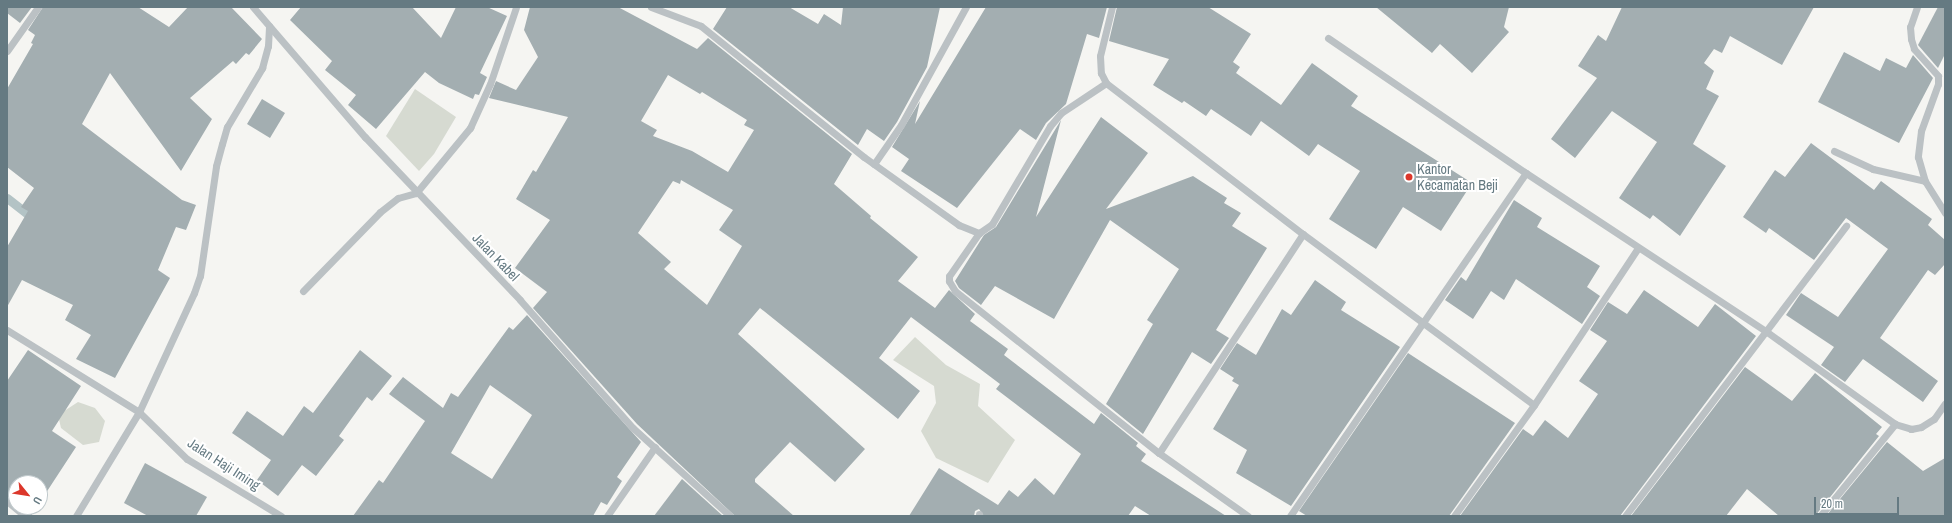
<!DOCTYPE html>
<style>
body{margin:0}
#map{position:relative;width:1952px;height:523px;overflow:hidden;background:#f5f5f2;font-family:"Archivo Narrow",sans-serif}
div>[style]{position:absolute}
.green>*{inset:0;background:#d6dad1}
.stream>*{height:9px;margin:-4.5px;padding:0 4.5px;transform-origin:4.5px;border-radius:4.5px;background:#b3c3c5}
.building>*{inset:0;background:#a3aeb1}
.minor>*{height:7px;margin:-3.5px;padding:0 3.5px;transform-origin:3.5px;border-radius:3.5px;background:#bbc1c4}
.dots>*{width:11px;height:11px;translate:-50% -50%;box-sizing:border-box;border:2px solid #fff;border-radius:50%}
span{translate:-50% -50%;white-space:nowrap;text-align:center;line-height:1.15;-webkit-text-stroke:4px #fff;paint-order:stroke}
.poi-label{font-size:14px;color:#657a82}
.left{translate:0 -50%;text-align:left}
.street-label{font-size:14px;color:#657a82}
.frame{position:absolute;inset:0;border:8px solid #657a82;pointer-events:none}
.north{position:absolute;left:8px;top:475px;width:40px;height:40px;box-sizing:border-box;background:#fff;border:1px solid #c1cacd;border-radius:50%;rotate:120deg;font-size:11px;font-weight:700;line-height:16px;text-align:center;color:#657a82}
.north::after{content:'';display:block;margin:auto;width:14px;height:18px;background:#dc372b;clip-path:polygon(50% 0,100% 100%,50% 72%,0 100%)}
.scale{position:absolute;left:1814px;top:497px;width:85px;height:18px;box-sizing:border-box;border:2px solid #657a82;border-top:0;padding-left:5px;font-size:12px;line-height:14px;white-space:nowrap;color:#657a82;-webkit-text-stroke:3px #fff;paint-order:stroke}
</style>
<div id="map">
<div class="green">
<i style="clip-path:polygon(415px 89px,456px 117px,434px 154px,419px 171px,386px 136px)"></i>
<i style="clip-path:polygon(915px 337px,946px 365px,980px 384px,978px 406px,1015px 440px,988px 483px,936px 458px,921px 431px,936px 403px,934px 386px,893px 360px)"></i>
<i style="clip-path:polygon(78px 402px,95px 408px,105px 421px,99px 442px,83px 445px,61px 428px,58px 415px)"></i>
</div>
<div class="stream">
<i style="left:7px;top:198px;width:37px;rotate:38deg"></i>
</div>
<div class="building">
<i style="clip-path:polygon(7px 7px,32px 7px,20px 23px,7px 13px)"></i>
<i style="clip-path:polygon(43px 7px,138px 7px,169px 27px,188px 7px,231px 7px,262px 39px,249px 55px,246px 53px,236px 64px,233px 61px,190px 98px,212px 119px,181px 171px,110px 73px,82px 124px,182px 200px,196px 205px,186px 230px,176px 227px,158px 270px,170px 278px,115px 378px,76px 359px,91px 335px,65px 320px,73px 305px,22px 280px,7px 307px,7px 247px,28px 211px,21px 207px,34px 188px,7px 167px,7px 89px,33px 44px,31px 43px,35px 35px,28px 30px)"></i>
<i style="clip-path:polygon(301px 7px,412px 7px,441px 38px,456px 7px,487px 7px,507px 16px,480px 73px,487px 77px,479px 95px,475px 94px,473px 99px,439px 83px,425px 72px,376px 129px,348px 105px,356px 95px,325px 70px,332px 61px,290px 20px)"></i>
<i style="clip-path:polygon(evenodd,530px 7px,618px 7px,697px 49px,708px 38px,852px 154px,834px 184px,871px 216px,870px 218px,918px 257px,898px 281px,935px 308px,949px 290px,975px 314px,970px 321px,1008px 349px,1004px 355px,1094px 424px,1101px 413px,1138px 443px,1136px 446px,1146px 454px,1141px 461px,1226px 516px,1151px 516px,1135px 506px,1128px 516px,984px 516px,979px 509px,975px 511px,974px 516px,909px 516px,939px 468px,998px 505px,1009px 490px,1018px 497px,1035px 478px,1054px 495px,1081px 454px,996px 389px,1000px 384px,911px 317px,879px 358px,920px 391px,898px 419px,760px 308px,738px 334px,865px 449px,835px 482px,790px 442px,755px 479px,755px 482px,794px 516px,735px 516px,637px 424px,533px 308px,547px 292px,515px 268px,550px 220px,516px 199px,533px 170px,536px 172px,568px 117px,489px 98px,496px 81px,516px 90px,538px 57px,524px 30px,530px 7px,668px 75px,700px 94px,702px 92px,747px 120px,744px 125px,754px 130px,728px 172px,692px 151px,653px 136px,657px 130px,641px 121px,668px 75px,530px 7px,681px 180px,733px 210px,719px 230px,742px 246px,707px 305px,664px 269px,671px 262px,638px 233px,673px 181px,680px 184px,681px 180px)"></i>
<i style="clip-path:polygon(727px 7px,789px 7px,818px 24px,824px 14px,841px 25px,843px 7px,940px 7px,927px 67px,897px 122px,884px 141px,867px 129px,858px 145px,713px 29px)"></i>
<i style="clip-path:polygon(986px 7px,1107px 7px,1099px 38px,1087px 34px,1066px 104px,1046px 123px,1036px 140px,1020px 129px,957px 208px,901px 171px,909px 159px,892px 147px,920px 101px,915px 124px)"></i>
<i style="clip-path:polygon(1117px 7px,1208px 7px,1251px 34px,1233px 62px,1240px 67px,1236px 73px,1281px 105px,1312px 63px,1358px 96px,1351px 106px,1472px 183px,1441px 231px,1403px 207px,1376px 249px,1329px 219px,1360px 171px,1318px 144px,1309px 156px,1261px 121px,1251px 136px,1211px 109px,1206px 116px,1184px 101px,1182px 103px,1153px 85px,1169px 59px,1109px 41px)"></i>
<i style="clip-path:polygon(1376px 7px,1509px 7px,1504px 27px,1509px 32px,1472px 73px,1440px 44px,1432px 53px)"></i>
<i style="clip-path:polygon(1622px 7px,1814px 7px,1782px 65px,1730px 36px,1722px 53px,1714px 49px,1704px 63px,1714px 71px,1706px 89px,1719px 96px,1693px 144px,1726px 166px,1680px 236px,1653px 215px,1650px 219px,1619px 198px,1657px 142px,1612px 111px,1575px 158px,1551px 139px,1597px 78px,1578px 66px,1598px 35px,1606px 41px)"></i>
<i style="clip-path:polygon(1938px 7px,1945px 7px,1945px 54px,1938px 68px,1918px 45px)"></i>
<i style="clip-path:polygon(1844px 52px,1880px 71px,1886px 58px,1906px 68px,1913px 55px,1933px 78px,1899px 143px,1818px 102px)"></i>
<i style="clip-path:polygon(262px 99px,285px 113px,270px 138px,247px 124px)"></i>
<i style="clip-path:polygon(1101px 117px,1148px 153px,1106px 209px,1193px 176px,1227px 198px,1224px 203px,1241px 213px,1232px 226px,1267px 248px,1216px 330px,1229px 338px,1211px 364px,1192px 352px,1143px 434px,1106px 404px,1153px 324px,1147px 320px,1179px 269px,1110px 220px,1054px 319px,995px 286px,981px 305px,959px 288px,955px 281px,984px 235px,996px 227px,1061px 120px,1036px 217px)"></i>
<i style="clip-path:polygon(1811px 143px,1874px 190px,1881px 181px,1932px 219px,1928px 225px,1945px 240px,1945px 264px,1935px 275px,1928px 270px,1880px 338px,1938px 381px,1923px 402px,1863px 359px,1845px 382px,1821px 365px,1834px 347px,1786px 315px,1801px 293px,1838px 317px,1888px 249px,1846px 218px,1814px 260px,1769px 228px,1766px 233px,1743px 217px,1775px 170px,1785px 177px)"></i>
<i style="clip-path:polygon(1514px 200px,1542px 218px,1537px 227px,1600px 266px,1587px 287px,1600px 296px,1582px 324px,1516px 279px,1504px 300px,1491px 291px,1473px 319px,1445px 300px,1461px 277px,1466px 281px)"></i>
<i style="clip-path:polygon(1315px 280px,1346px 302px,1341px 310px,1400px 347px,1291px 506px,1236px 473px,1247px 450px,1213px 429px,1239px 385px,1232px 381px,1234px 378px,1220px 369px,1237px 343px,1256px 355px,1282px 309px,1291px 315px)"></i>
<i style="clip-path:polygon(1644px 290px,1698px 327px,1715px 304px,1756px 336px,1620px 516px,1460px 516px,1523px 429px,1533px 436px,1545px 420px,1568px 438px,1598px 394px,1579px 381px,1607px 341px,1590px 330px,1608px 302px,1627px 314px)"></i>
<i style="clip-path:polygon(evenodd,527px 315px,641px 442px,617px 477px,622px 481px,607px 505px,601px 502px,593px 516px,353px 516px,379px 480px,383px 483px,425px 421px,389px 394px,403px 377px,443px 408px,451px 393px,458px 397px,509px 327px,513px 330px,527px 315px,490px 385px,532px 415px,492px 479px,451px 453px,490px 385px)"></i>
<i style="clip-path:polygon(28px 350px,81px 386px,52px 431px,76px 447px,40px 502px,40px 483px,16px 483px,16px 502px,7px 496px,7px 381px)"></i>
<i style="clip-path:polygon(360px 350px,392px 376px,372px 401px,367px 397px,339px 436px,344px 440px,316px 476px,302px 465px,278px 496px,257px 480px,271px 460px,232px 433px,247px 411px,283px 436px,304px 406px,313px 413px)"></i>
<i style="clip-path:polygon(1408px 353px,1515px 423px,1449px 516px,1307px 516px,1299px 511px)"></i>
<i style="clip-path:polygon(1745px 367px,1792px 401px,1815px 373px,1882px 427px,1876px 434px,1879px 436px,1815px 516px,1779px 516px,1747px 489px,1726px 516px,1631px 516px)"></i>
<i style="clip-path:polygon(1887px 442px,1923px 471px,1945px 458px,1945px 516px,1826px 516px)"></i>
<i style="clip-path:polygon(145px 463px,207px 497px,196px 516px,148px 516px,124px 503px)"></i>
<i style="clip-path:polygon(682px 479px,723px 516px,654px 516px)"></i>
<i style="clip-path:polygon(22px 507px,37px 507px,31px 516px)"></i>
</div>
<div class="minor">
<i style="left:253px;top:7px;width:172px;rotate:49.3deg"></i>
<i style="left:365px;top:137px;width:225px;rotate:46.4deg"></i>
<i style="left:520px;top:300px;width:171px;rotate:48.6deg"></i>
<i style="left:633px;top:428px;width:131px;rotate:42.2deg"></i>
<i style="left:651px;top:7px;width:53px;rotate:20.8deg"></i>
<i style="left:701px;top:26px;width:209px;rotate:38.8deg"></i>
<i style="left:864px;top:157px;width:117px;rotate:35.6deg"></i>
<i style="left:959px;top:225px;width:22px;rotate:22deg"></i>
<i style="left:1112px;top:7px;width:50px;rotate:103.8deg"></i>
<i style="left:1100px;top:56px;width:17px;rotate:87deg"></i>
<i style="left:1101px;top:73px;width:11px;rotate:63deg"></i>
<i style="left:1106px;top:83px;width:248px;rotate:37.5deg"></i>
<i style="left:1303px;top:234px;width:287px;rotate:36.5deg"></i>
<i style="left:1917px;top:7px;width:21px;rotate:109deg"></i>
<i style="left:1910px;top:27px;width:12px;rotate:85deg"></i>
<i style="left:1911px;top:39px;width:10px;rotate:73deg"></i>
<i style="left:1914px;top:49px;width:36px;rotate:48deg"></i>
<i style="left:1938px;top:76px;width:8px;rotate:90deg"></i>
<i style="left:1938px;top:84px;width:50px;rotate:109.9deg"></i>
<i style="left:1921px;top:131px;width:26px;rotate:97deg"></i>
<i style="left:1918px;top:157px;width:25px;rotate:74deg"></i>
<i style="left:1925px;top:181px;width:38px;rotate:58deg"></i>
<i style="left:1328px;top:38px;width:240px;rotate:34.3deg"></i>
<i style="left:1526px;top:173px;width:289px;rotate:33.4deg"></i>
<i style="left:1767px;top:332px;width:158px;rotate:35.7deg"></i>
<i style="left:1895px;top:424px;width:17px;rotate:17deg"></i>
<i style="left:1911px;top:429px;width:10px;rotate:-11deg"></i>
<i style="left:1921px;top:427px;width:15px;rotate:-32deg"></i>
<i style="left:1934px;top:419px;width:19px;rotate:-55deg"></i>
<i style="left:7px;top:51px;width:54px;rotate:-54.8deg"></i>
<i style="left:1106px;top:83px;width:54px;rotate:146.3deg"></i>
<i style="left:1061px;top:113px;width:17px;rotate:130deg"></i>
<i style="left:1050px;top:126px;width:114px;rotate:120.6deg"></i>
<i style="left:992px;top:224px;width:16px;rotate:145deg"></i>
<i style="left:979px;top:233px;width:52px;rotate:124.9deg"></i>
<i style="left:949px;top:276px;width:5px;rotate:90deg"></i>
<i style="left:949px;top:281px;width:12px;rotate:59deg"></i>
<i style="left:955px;top:291px;width:260px;rotate:38.5deg"></i>
<i style="left:1159px;top:453px;width:109px;rotate:35.3deg"></i>
<i style="left:1834px;top:151px;width:43px;rotate:24.8deg"></i>
<i style="left:1873px;top:169px;width:53px;rotate:13deg"></i>
<i style="left:874px;top:164px;width:47px;rotate:-55.3deg"></i>
<i style="left:901px;top:125px;width:135px;rotate:-61.2deg"></i>
<i style="left:303px;top:291px;width:110px;rotate:-45.7deg"></i>
<i style="left:380px;top:212px;width:23px;rotate:-38deg"></i>
<i style="left:398px;top:198px;width:19px;rotate:-16deg"></i>
<i style="left:416px;top:193px;width:85px;rotate:-50.3deg"></i>
<i style="left:470px;top:128px;width:48px;rotate:-65.6deg"></i>
<i style="left:490px;top:84px;width:81px;rotate:-71.3deg"></i>
<i style="left:7px;top:330px;width:155px;rotate:31.8deg"></i>
<i style="left:139px;top:412px;width:67px;rotate:44.4deg"></i>
<i style="left:187px;top:459px;width:110px;rotate:31.2deg"></i>
<i style="left:1159px;top:453px;width:262px;rotate:-56.7deg"></i>
<i style="left:7px;top:501px;width:23px;rotate:40deg"></i>
<i style="left:979px;top:514px;width:2px;rotate:90deg"></i>
<i style="left:76px;top:516px;width:122px;rotate:-58.8deg"></i>
<i style="left:139px;top:412px;width:131px;rotate:-65.2deg"></i>
<i style="left:194px;top:293px;width:18px;rotate:-71deg"></i>
<i style="left:200px;top:276px;width:111px;rotate:-81.7deg"></i>
<i style="left:216px;top:166px;width:23px;rotate:-75deg"></i>
<i style="left:222px;top:144px;width:18px;rotate:-74deg"></i>
<i style="left:227px;top:127px;width:69px;rotate:-59.3deg"></i>
<i style="left:262px;top:68px;width:23px;rotate:-75deg"></i>
<i style="left:268px;top:46px;width:20px;rotate:-87deg"></i>
<i style="left:607px;top:516px;width:84px;rotate:-55.2deg"></i>
<i style="left:1290px;top:516px;width:416px;rotate:-55.5deg"></i>
<i style="left:1454px;top:516px;width:137px;rotate:-54.2deg"></i>
<i style="left:1534px;top:405px;width:188px;rotate:-56.5deg"></i>
<i style="left:1625px;top:516px;width:365px;rotate:-52.7deg"></i>
<i style="left:1820px;top:516px;width:119px;rotate:-50.8deg"></i>
</div>
<div class="dots">
<i style="left:1409px;top:177px;background:#dc372b"></i>
</div>
<div class="poi-label">
<span class="left" style="left:1417px;top:177px">Kantor<br>Kecamatan Beji</span>
</div>
<div class="street-label">
<span style="left:496px;top:257px;rotate:46deg">Jalan Kabel</span>
<span style="left:224px;top:464px;rotate:33deg">Jalan Haji Iming</span>
</div>
<div class="frame"></div>
<div class="north">U</div>
<div class="scale">20 m</div>
</div>
